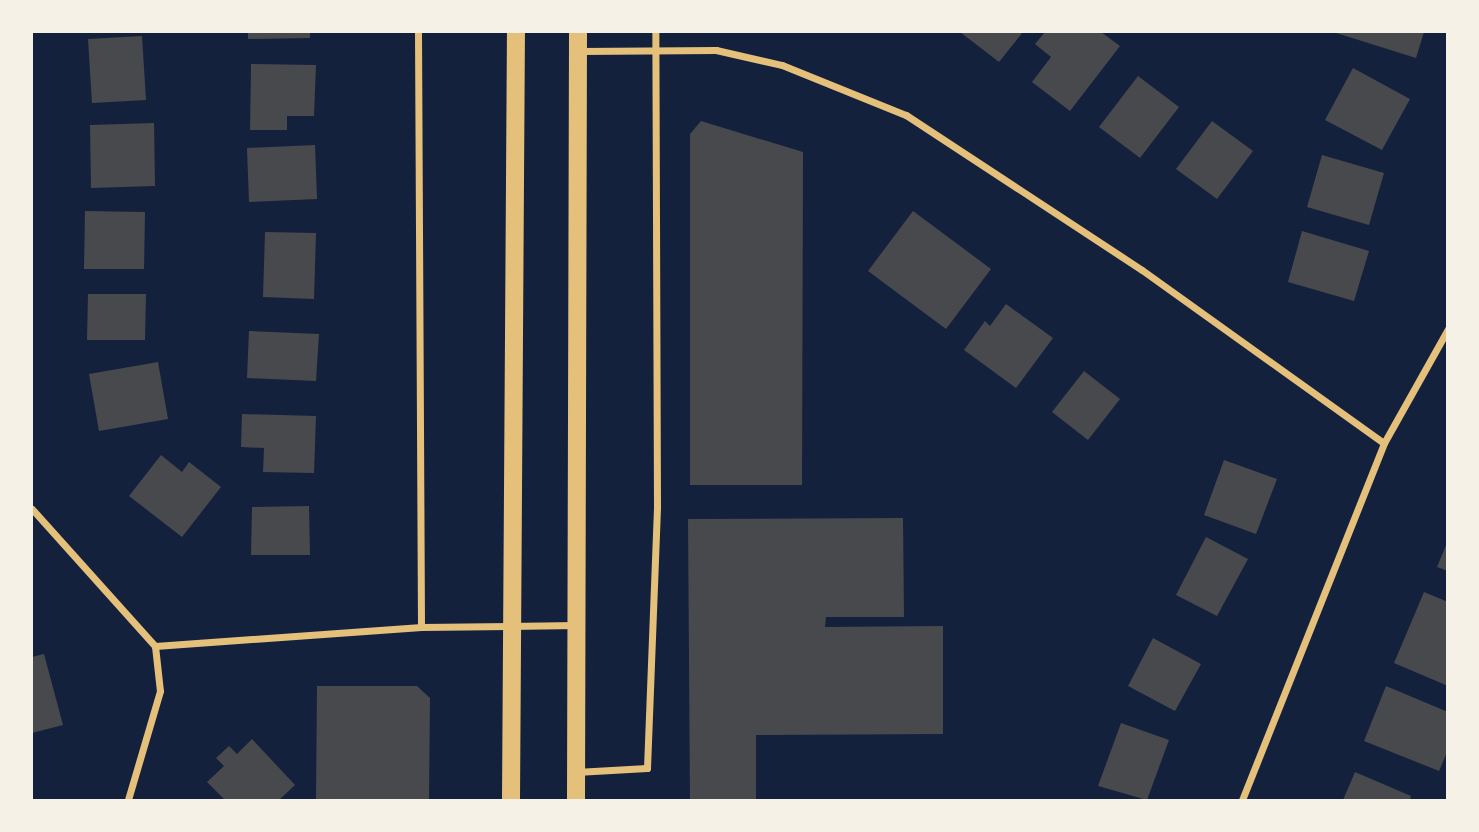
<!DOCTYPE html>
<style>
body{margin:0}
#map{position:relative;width:1479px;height:832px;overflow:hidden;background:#14213d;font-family:"Work Sans",sans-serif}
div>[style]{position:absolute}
.building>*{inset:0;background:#48494c}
.minor>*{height:7px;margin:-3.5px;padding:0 3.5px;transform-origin:3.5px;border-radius:3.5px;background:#e5c07b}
.primary>*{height:18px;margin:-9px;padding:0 9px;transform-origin:9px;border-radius:9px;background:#e5c07b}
span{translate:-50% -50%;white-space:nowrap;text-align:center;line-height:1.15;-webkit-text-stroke:7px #f6f1e7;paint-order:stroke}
.frame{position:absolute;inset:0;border:33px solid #f6f1e7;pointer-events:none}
</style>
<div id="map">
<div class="building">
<i style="clip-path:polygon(248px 32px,310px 32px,310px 38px,248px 39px)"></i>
<i style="clip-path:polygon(960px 32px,1023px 32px,999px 62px)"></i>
<i style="clip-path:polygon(1045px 32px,1101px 32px,1120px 46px,1070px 111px,1032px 82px,1051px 57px,1035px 44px)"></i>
<i style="clip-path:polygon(1333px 32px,1424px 32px,1416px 58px)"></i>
<i style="clip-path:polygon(142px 36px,146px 100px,92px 103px,88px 39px)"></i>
<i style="clip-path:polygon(251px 64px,316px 65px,314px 116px,287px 116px,287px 130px,250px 130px)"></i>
<i style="clip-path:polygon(1353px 68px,1410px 99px,1382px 150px,1325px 120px)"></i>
<i style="clip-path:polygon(1138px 76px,1179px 107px,1140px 158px,1099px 127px)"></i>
<i style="clip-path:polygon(701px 121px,803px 152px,802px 485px,690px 485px,690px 134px)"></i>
<i style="clip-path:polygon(1212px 121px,1253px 151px,1217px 199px,1176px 169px)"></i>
<i style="clip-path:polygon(154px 123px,155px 186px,91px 188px,90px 125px)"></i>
<i style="clip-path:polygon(315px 145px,317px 199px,249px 202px,247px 148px)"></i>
<i style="clip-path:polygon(1322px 155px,1384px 173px,1369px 225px,1307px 207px)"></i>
<i style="clip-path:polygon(85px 211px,145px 212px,144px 269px,84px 269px)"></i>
<i style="clip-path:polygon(913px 211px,991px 269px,946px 329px,868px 271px)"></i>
<i style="clip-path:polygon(1302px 231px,1369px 251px,1354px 301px,1288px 282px)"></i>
<i style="clip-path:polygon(265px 232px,316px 233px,314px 299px,263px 297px)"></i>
<i style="clip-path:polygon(88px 294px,146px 294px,145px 340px,87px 340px)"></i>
<i style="clip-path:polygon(1006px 304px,1053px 338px,1016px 388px,964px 350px,985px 321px,990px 326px)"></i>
<i style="clip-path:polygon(249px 331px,319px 334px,316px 381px,247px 378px)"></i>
<i style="clip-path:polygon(158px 362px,168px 419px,99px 431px,89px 374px)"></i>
<i style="clip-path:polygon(1084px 371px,1120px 399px,1088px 440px,1052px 412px)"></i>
<i style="clip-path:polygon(242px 414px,316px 416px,314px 473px,263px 472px,264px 448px,241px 447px)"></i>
<i style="clip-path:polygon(161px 455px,182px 472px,189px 462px,221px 487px,182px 537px,129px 496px)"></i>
<i style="clip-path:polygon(1224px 460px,1277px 479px,1256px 534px,1204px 515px)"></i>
<i style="clip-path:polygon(309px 506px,310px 555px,251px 555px,252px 507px)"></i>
<i style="clip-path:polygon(903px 518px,904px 617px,826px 617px,825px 627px,943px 626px,943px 734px,756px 735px,756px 800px,690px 800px,688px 519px)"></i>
<i style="clip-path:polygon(1206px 537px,1248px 559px,1217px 616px,1176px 595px)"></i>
<i style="clip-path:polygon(1447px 543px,1448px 543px,1448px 571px,1437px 567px)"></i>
<i style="clip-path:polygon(1424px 592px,1448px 602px,1448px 686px,1394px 663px)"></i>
<i style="clip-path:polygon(1153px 638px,1201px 664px,1175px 711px,1128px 686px)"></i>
<i style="clip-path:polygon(44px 654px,63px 725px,32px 733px,32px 657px)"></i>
<i style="clip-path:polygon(317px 686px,417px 686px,430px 698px,429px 800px,316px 800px)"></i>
<i style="clip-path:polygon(1386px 686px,1448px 712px,1448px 750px,1439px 771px,1364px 741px)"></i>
<i style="clip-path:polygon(1121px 723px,1169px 740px,1147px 800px,1098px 786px)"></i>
<i style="clip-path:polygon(252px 739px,295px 785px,279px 800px,225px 800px,207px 782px,224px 766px,216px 758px,229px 746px,237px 754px)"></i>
<i style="clip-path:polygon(1355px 772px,1411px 796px,1410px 800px,1343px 800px)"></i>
</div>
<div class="minor">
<i style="left:418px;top:32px;width:595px;rotate:89.71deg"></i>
<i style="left:580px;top:51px;width:136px;rotate:-0.4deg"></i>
<i style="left:716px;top:50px;width:68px;rotate:12.8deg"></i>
<i style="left:782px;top:65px;width:134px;rotate:22deg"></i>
<i style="left:906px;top:115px;width:282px;rotate:33.3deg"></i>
<i style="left:1142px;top:270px;width:297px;rotate:35.6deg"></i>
<i style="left:32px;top:509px;width:184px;rotate:48.1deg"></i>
<i style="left:155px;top:646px;width:45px;rotate:83.7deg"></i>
<i style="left:160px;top:691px;width:114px;rotate:106.4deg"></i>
<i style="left:155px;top:646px;width:267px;rotate:-4.1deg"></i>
<i style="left:421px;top:627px;width:156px;rotate:-0.7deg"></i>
<i style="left:576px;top:772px;width:71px;rotate:-3.2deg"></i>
<i style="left:647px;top:768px;width:262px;rotate:-87.8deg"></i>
<i style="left:657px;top:506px;width:474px;rotate:-90.2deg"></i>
<i style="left:1242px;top:800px;width:384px;rotate:-68.3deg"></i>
<i style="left:1384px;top:443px;width:131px;rotate:-60.7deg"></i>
</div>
<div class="primary">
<i style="left:511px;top:800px;width:768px;rotate:-89.63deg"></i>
<i style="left:576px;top:800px;width:768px;rotate:-89.85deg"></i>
</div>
<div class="frame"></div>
</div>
